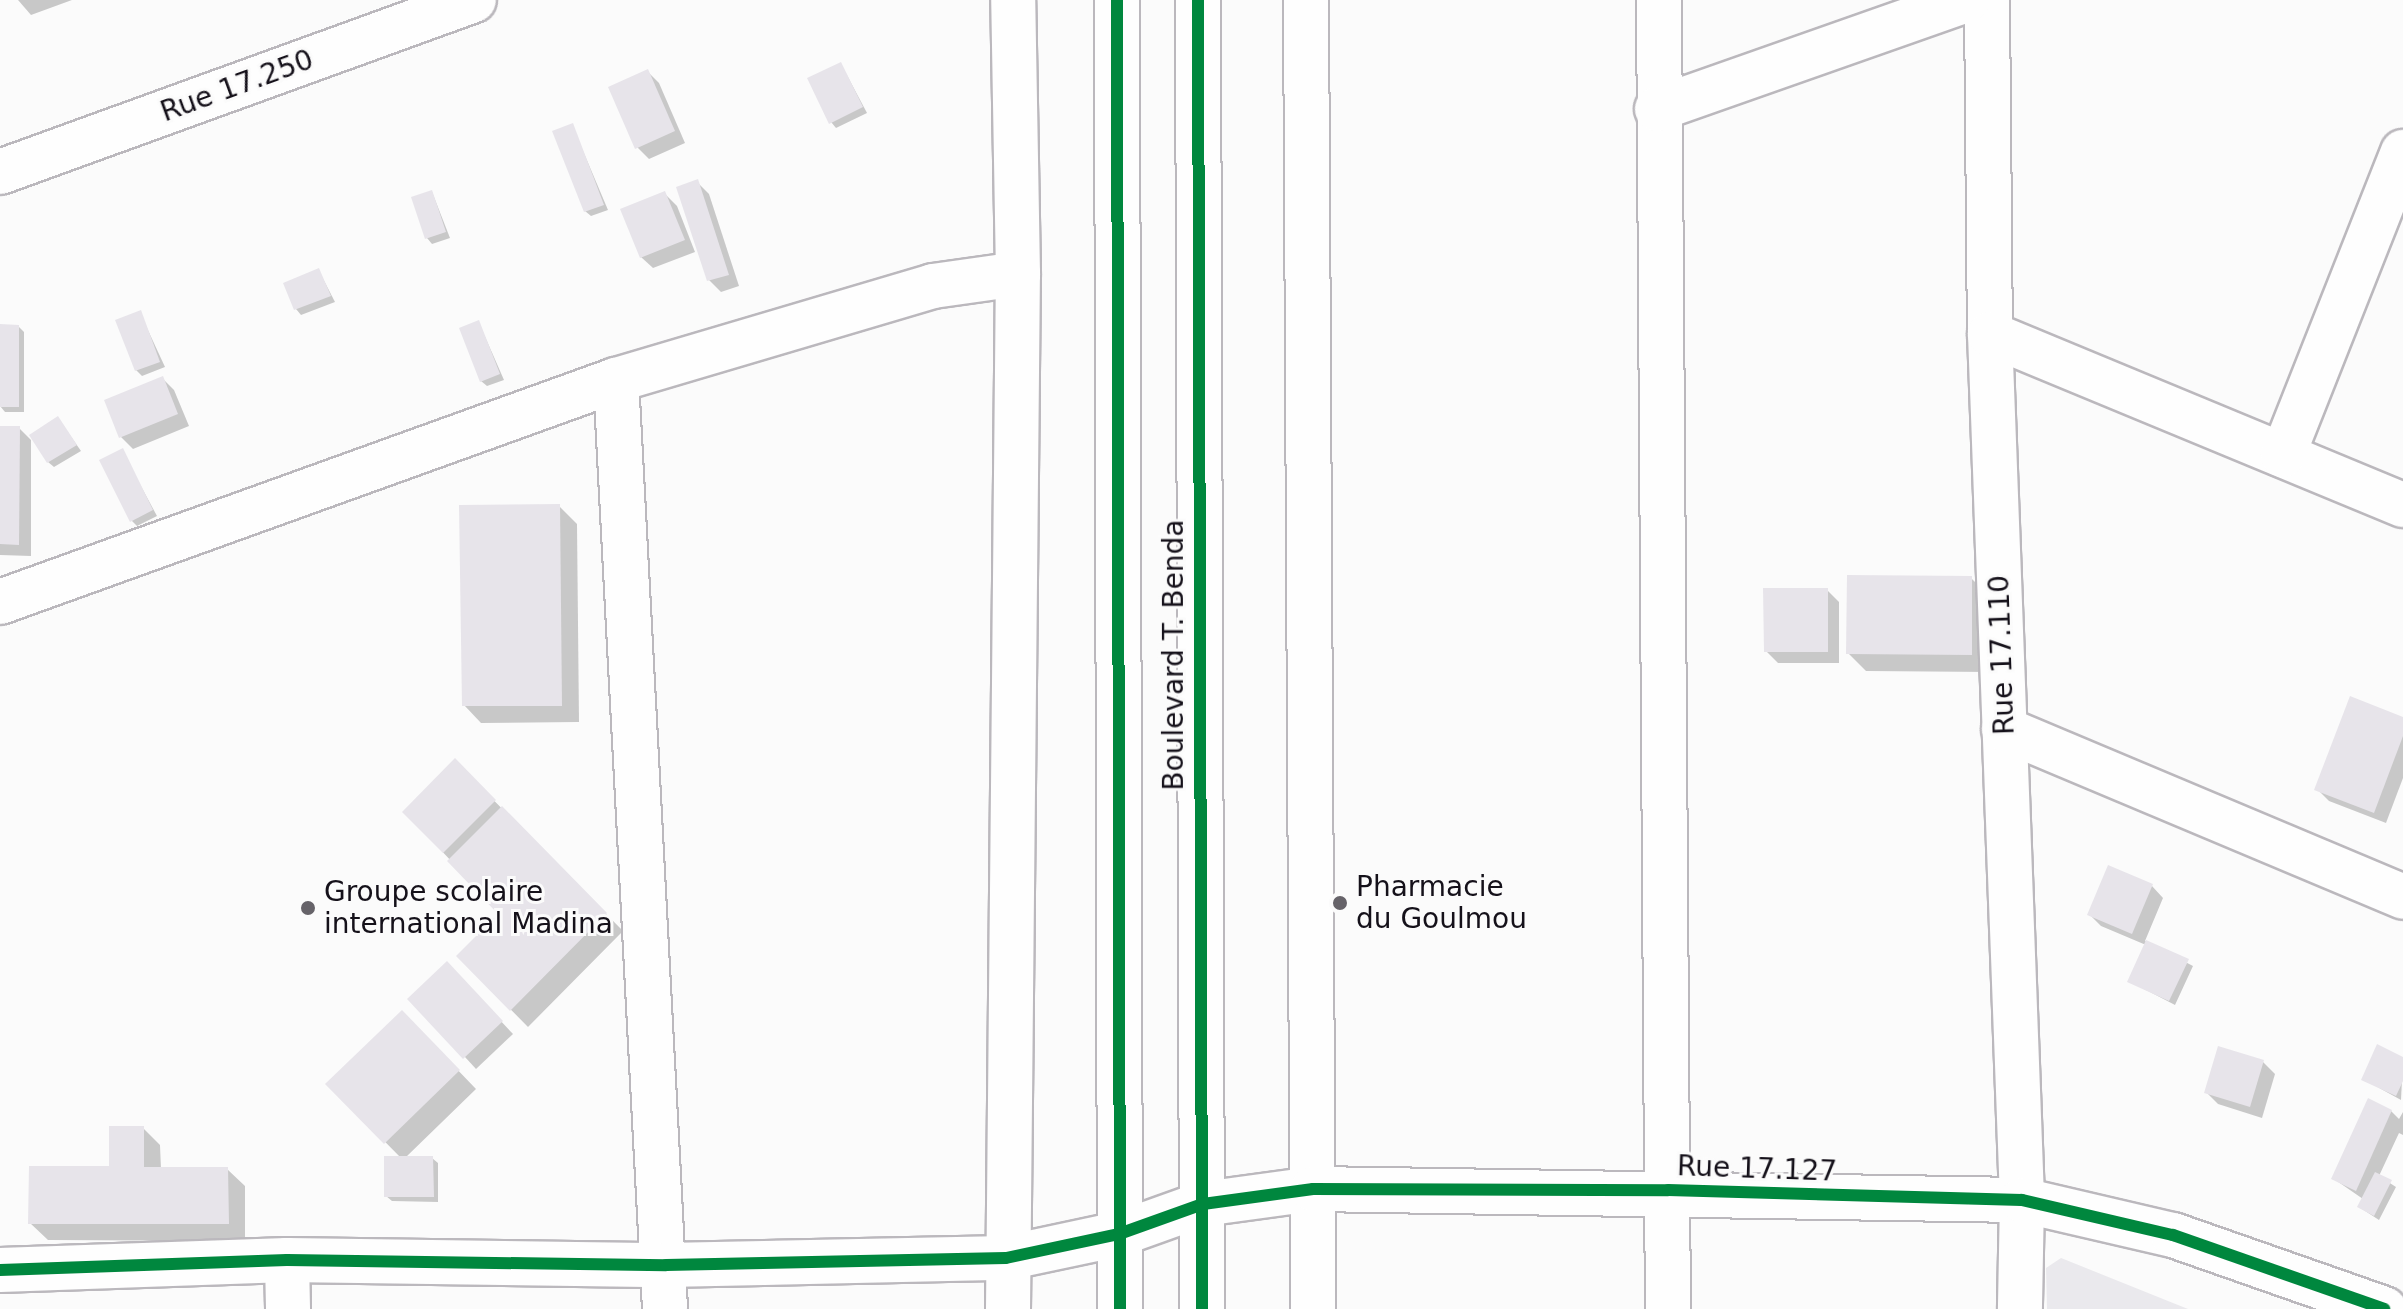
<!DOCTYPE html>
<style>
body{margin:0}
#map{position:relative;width:2403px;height:1309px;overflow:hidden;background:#fbfbfb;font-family:"DejaVu Sans",sans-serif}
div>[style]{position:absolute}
.built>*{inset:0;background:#eae9ed}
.shadow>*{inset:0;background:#0003}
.building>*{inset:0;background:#e7e4ea}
.roads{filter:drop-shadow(2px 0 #bbb8bd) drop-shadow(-2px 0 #bbb8bd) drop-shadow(0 2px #bbb8bd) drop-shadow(0 -2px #bbb8bd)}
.minor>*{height:44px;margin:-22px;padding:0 22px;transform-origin:22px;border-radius:22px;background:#fefefe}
.tertiary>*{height:44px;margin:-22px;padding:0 22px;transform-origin:22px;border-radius:22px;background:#fefefe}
.trunk>*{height:44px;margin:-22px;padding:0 22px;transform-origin:22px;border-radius:22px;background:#fefefe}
.cycleway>*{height:12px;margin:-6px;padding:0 6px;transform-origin:6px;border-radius:6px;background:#00873e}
.dots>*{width:22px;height:22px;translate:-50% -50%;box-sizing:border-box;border:4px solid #fbfbfb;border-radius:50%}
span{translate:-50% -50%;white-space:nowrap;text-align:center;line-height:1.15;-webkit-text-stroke:6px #fbfbfb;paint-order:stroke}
.street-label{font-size:28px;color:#15111a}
.poi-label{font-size:28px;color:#15111a}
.left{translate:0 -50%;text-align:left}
</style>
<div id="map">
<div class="built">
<i style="clip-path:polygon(2061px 1258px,2188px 1309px,2047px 1309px,2046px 1268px)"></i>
</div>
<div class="shadow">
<i style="clip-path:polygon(18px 0,72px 0,31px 15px)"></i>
<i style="clip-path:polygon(841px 64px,867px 113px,836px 128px,831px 122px)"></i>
<i style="clip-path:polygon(648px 72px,659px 83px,685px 143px,649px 159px,637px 147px)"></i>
<i style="clip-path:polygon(572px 125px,608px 210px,591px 216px,585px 211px)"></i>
<i style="clip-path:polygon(697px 182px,709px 194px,739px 286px,721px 292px,709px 280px)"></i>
<i style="clip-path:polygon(432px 192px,450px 238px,432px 244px,427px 238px)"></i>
<i style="clip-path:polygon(665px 194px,677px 206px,695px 252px,653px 268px,641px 257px)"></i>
<i style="clip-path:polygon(319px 271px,335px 302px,301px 315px,296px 309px)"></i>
<i style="clip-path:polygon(140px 313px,165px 367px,142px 376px,136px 370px)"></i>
<i style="clip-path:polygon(479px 323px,504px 380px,487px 386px,481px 381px)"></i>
<i style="clip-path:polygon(19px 327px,24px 332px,24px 412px,5px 412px,0 406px)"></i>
<i style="clip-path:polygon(162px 378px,174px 390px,189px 426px,133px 449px,121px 437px)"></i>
<i style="clip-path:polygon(58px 418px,81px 451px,54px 467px,48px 462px)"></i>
<i style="clip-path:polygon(0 428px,19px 428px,31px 440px,31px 556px,0 555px)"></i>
<i style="clip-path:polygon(122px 451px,157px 516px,137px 526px,132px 521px)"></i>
<i style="clip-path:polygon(559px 506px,577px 524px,579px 722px,481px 723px,464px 705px)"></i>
<i style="clip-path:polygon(1971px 578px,1989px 596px,1989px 672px,1866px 671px,1848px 653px)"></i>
<i style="clip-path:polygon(1827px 590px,1839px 602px,1839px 663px,1778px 663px,1766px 651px)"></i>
<i style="clip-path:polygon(2403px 719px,2403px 778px,2386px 823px,2329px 801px,2317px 789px)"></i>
<i style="clip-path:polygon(455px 761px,623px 931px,528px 1027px,458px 956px,501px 914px,405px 812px)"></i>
<i style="clip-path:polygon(2152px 886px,2163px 898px,2145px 941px,2193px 966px,2175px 1005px,2129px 981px,2146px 945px,2101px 926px,2089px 914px)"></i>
<i style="clip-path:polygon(447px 964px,513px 1034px,476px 1069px,465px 1057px)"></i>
<i style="clip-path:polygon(402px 1012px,476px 1089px,405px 1158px,432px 1158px,438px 1163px,438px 1202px,392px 1201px,386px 1196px,401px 1158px,328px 1084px)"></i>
<i style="clip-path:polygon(2403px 1059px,2401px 1100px,2363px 1079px)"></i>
<i style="clip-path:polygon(2263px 1062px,2275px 1074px,2262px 1118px,2218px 1104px,2206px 1092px)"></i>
<i style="clip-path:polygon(2391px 1111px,2399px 1119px,2403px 1112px,2403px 1135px,2399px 1133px,2379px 1176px,2396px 1187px,2379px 1220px,2359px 1207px,2363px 1199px,2334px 1179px)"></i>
<i style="clip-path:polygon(143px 1128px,160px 1145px,161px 1169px,227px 1169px,245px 1186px,245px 1241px,48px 1240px,30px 1223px,111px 1168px)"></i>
</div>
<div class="building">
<i style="clip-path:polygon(841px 62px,863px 107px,829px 124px,807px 78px)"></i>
<i style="clip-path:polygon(648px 69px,675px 131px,635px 149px,608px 87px)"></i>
<i style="clip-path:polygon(573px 123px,604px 205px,584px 212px,552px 131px)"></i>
<i style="clip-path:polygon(698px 179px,729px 275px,707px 281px,676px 187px)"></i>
<i style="clip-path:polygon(432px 190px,446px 232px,425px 239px,411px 197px)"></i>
<i style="clip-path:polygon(665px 191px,685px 240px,640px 258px,620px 209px)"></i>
<i style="clip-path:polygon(319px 268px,331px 296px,294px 310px,283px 283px)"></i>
<i style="clip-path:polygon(141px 310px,160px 362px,135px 371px,115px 320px)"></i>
<i style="clip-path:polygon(479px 320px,500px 374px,480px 382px,459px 328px)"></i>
<i style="clip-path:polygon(0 324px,19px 325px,19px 407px,0 407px)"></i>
<i style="clip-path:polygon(163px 376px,178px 414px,119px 438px,104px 400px)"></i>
<i style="clip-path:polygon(58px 416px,77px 445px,47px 463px,29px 435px)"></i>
<i style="clip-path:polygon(0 426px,20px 426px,19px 545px,0 544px)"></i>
<i style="clip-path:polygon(123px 448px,153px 510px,130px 522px,99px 460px)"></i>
<i style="clip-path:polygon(560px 504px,562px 706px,462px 706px,459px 505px)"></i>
<i style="clip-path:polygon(1847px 575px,1972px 576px,1972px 655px,1846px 654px)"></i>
<i style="clip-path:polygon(1763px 588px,1828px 588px,1828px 652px,1764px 652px)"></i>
<i style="clip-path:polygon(2350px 696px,2403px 717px,2403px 736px,2374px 813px,2314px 790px)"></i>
<i style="clip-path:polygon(455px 758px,496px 800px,443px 853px,402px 812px)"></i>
<i style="clip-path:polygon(502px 806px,607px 913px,510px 1011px,456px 956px,498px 914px,447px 861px)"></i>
<i style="clip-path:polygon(2108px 865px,2153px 884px,2132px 934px,2087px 915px)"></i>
<i style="clip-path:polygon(2146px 940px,2189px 959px,2169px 1001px,2127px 982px)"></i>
<i style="clip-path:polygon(447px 961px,503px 1021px,463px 1059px,407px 999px)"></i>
<i style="clip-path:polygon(402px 1010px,460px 1070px,384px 1144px,325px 1084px)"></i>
<i style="clip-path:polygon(2377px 1044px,2403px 1057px,2403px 1081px,2396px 1096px,2361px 1080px)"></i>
<i style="clip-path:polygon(2218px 1046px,2264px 1060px,2250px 1107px,2204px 1093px)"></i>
<i style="clip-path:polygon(2368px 1098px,2392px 1110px,2356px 1191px,2331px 1179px)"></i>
<i style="clip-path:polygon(109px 1126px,144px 1126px,144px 1167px,228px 1167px,229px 1224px,28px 1224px,29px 1166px,109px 1166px)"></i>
<i style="clip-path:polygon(384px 1156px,433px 1156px,434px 1197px,384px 1197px)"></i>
<i style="clip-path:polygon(2375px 1172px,2392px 1180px,2374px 1216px,2357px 1207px)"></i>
</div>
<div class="roads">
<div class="minor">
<i style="left:1306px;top:0;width:1309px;rotate:89.69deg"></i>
<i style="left:1659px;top:0;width:1309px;rotate:89.61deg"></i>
<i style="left:1987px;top:0;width:334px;rotate:89.5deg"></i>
<i style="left:1990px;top:334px;width:867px;rotate:87.88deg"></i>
<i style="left:2022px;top:1200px;width:109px;rotate:91.1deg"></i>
<i style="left:1657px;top:109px;width:329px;rotate:-19.4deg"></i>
<i style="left:1990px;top:334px;width:447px;rotate:22.5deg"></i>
<i style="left:616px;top:380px;width:930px;rotate:86.98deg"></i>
<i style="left:2283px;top:455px;width:326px;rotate:-68.4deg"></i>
<i style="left:0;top:602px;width:655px;rotate:-19.82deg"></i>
<i style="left:616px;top:380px;width:331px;rotate:-16.5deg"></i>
<i style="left:933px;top:286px;width:86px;rotate:-8deg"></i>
<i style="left:2004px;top:729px;width:433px;rotate:22.8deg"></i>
<i style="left:287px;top:1260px;width:49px;rotate:88.8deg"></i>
<i style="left:0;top:1270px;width:287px;rotate:-2deg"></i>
<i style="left:287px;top:1260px;width:379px;rotate:0.8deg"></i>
<i style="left:666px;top:1265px;width:340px;rotate:-1.2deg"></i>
<i style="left:1006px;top:1258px;width:116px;rotate:-12deg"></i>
<i style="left:1008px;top:1309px;width:1035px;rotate:-89.45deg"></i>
<i style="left:1018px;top:274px;width:274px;rotate:-91deg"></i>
</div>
<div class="tertiary">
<i style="left:0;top:172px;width:504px;rotate:-19.94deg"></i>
<i style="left:1119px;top:1234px;width:89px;rotate:-19.7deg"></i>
<i style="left:1203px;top:1204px;width:111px;rotate:-7.8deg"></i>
<i style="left:1313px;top:1189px;width:709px;rotate:0.89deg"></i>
<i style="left:2022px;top:1200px;width:155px;rotate:13.1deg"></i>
<i style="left:2173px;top:1235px;width:224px;rotate:19.3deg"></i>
</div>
<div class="trunk">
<i style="left:1117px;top:0;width:1309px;rotate:89.87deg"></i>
<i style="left:1198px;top:0;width:1309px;rotate:89.82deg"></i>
</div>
</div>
<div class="cycleway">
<i style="left:1117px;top:0;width:1309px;rotate:89.87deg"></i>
<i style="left:1198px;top:0;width:1309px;rotate:89.82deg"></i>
<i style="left:0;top:1270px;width:287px;rotate:-2deg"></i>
<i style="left:287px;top:1260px;width:379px;rotate:0.8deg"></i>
<i style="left:666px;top:1265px;width:340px;rotate:-1.2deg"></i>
<i style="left:1006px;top:1258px;width:116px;rotate:-12deg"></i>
<i style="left:1119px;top:1234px;width:89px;rotate:-19.7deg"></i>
<i style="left:1203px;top:1204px;width:111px;rotate:-7.8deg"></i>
<i style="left:1313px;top:1189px;width:355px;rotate:0.2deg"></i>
<i style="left:1668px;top:1190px;width:354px;rotate:1.6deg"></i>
<i style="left:2022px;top:1200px;width:155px;rotate:13.1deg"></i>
<i style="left:2173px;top:1235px;width:224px;rotate:19.3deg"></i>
</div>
<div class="dots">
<i style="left:1340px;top:903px;background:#666369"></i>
<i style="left:308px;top:908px;background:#666369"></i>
</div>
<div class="street-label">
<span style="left:237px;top:86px;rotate:-20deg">Rue 17.250</span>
<span style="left:1174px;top:655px;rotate:-90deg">Boulevard T. Benda</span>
<span style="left:2002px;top:655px;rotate:-92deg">Rue 17.110</span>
<span style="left:1757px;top:1169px;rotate:2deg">Rue 17.127</span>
</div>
<div class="poi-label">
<span class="left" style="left:1356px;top:903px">Pharmacie<br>du Goulmou</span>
<span class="left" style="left:324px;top:908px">Groupe scolaire<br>international Madina</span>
</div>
</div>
